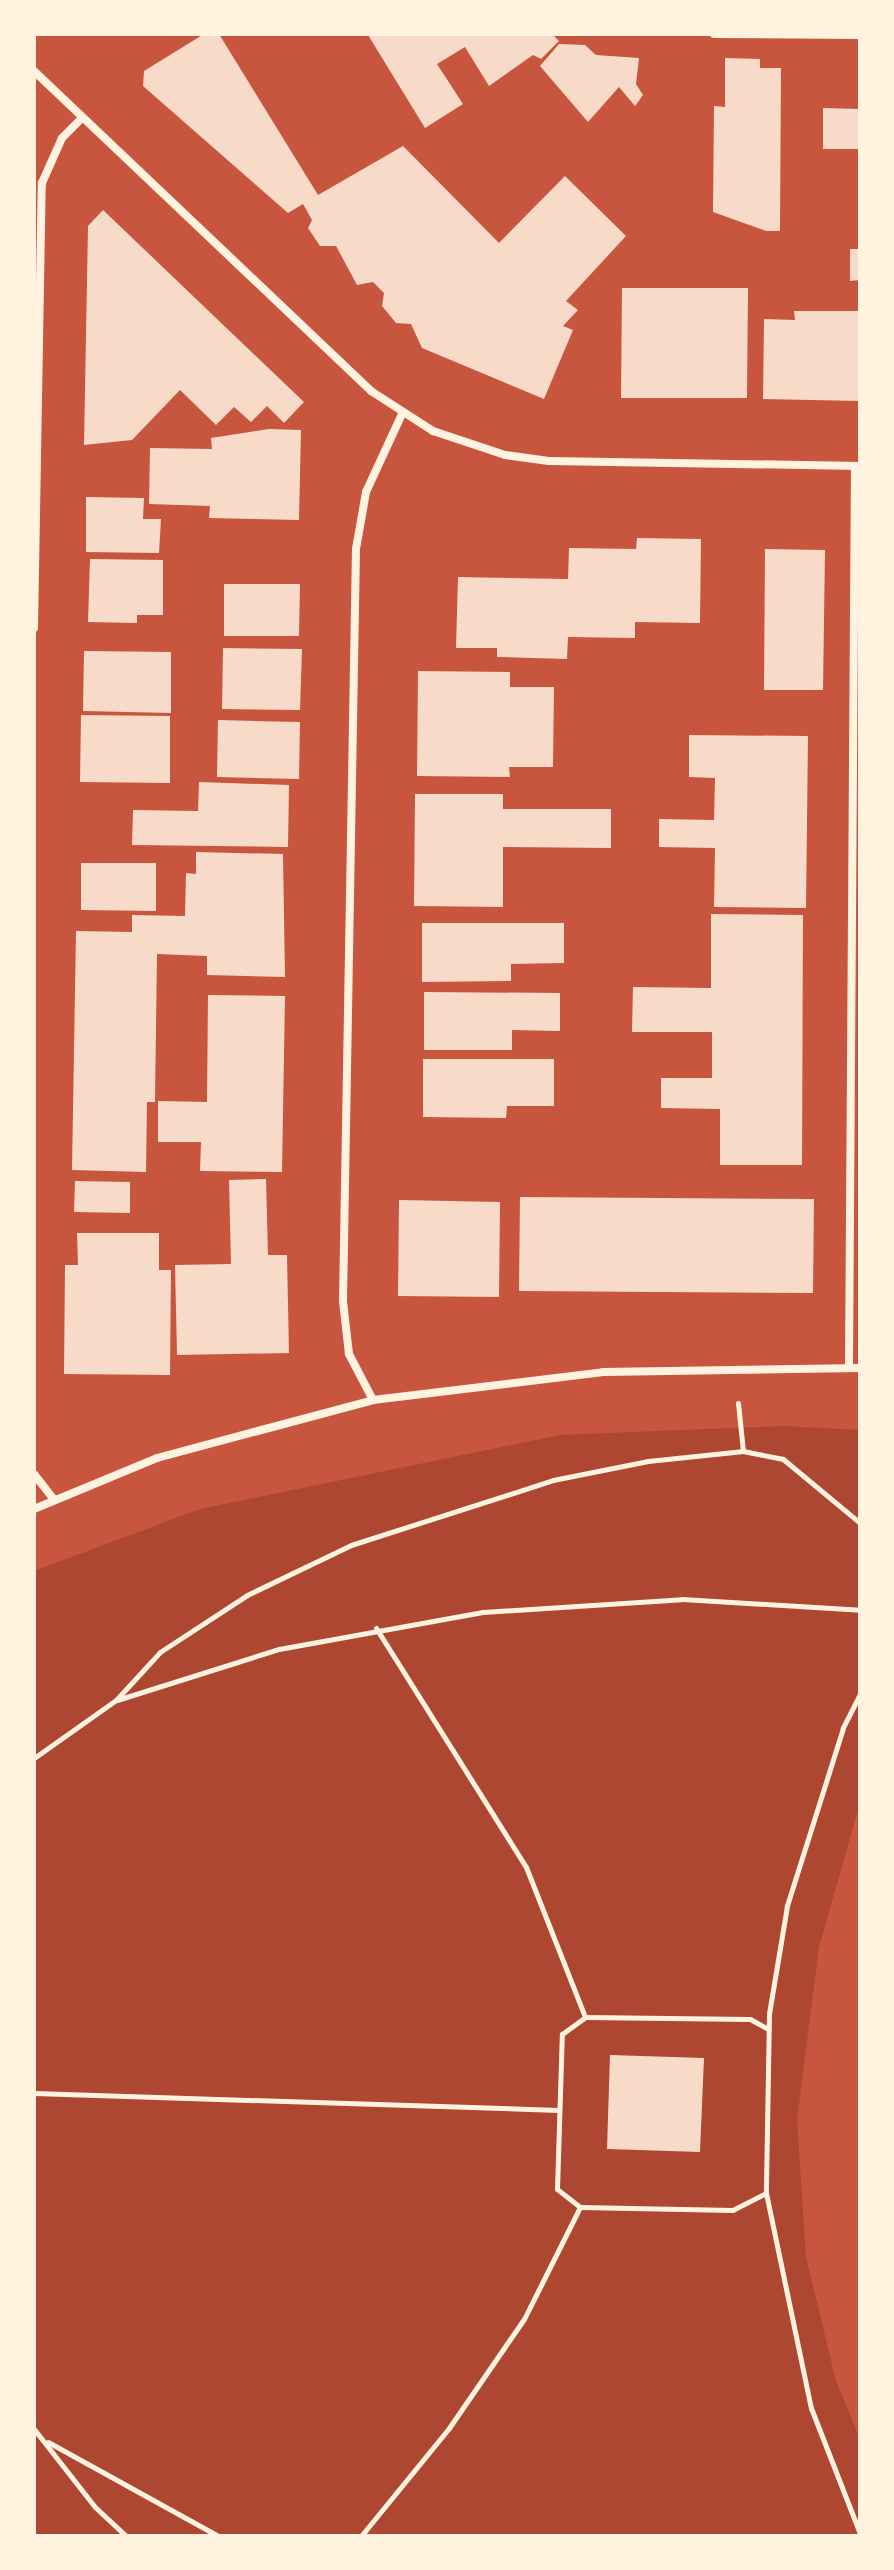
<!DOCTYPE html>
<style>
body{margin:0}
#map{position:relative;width:894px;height:2570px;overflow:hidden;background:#c8553d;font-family:Ubuntu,sans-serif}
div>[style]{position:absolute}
.green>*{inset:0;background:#ae4732}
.building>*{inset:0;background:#f7dbc8}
.path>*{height:5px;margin:-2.5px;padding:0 2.5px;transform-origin:2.5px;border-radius:2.5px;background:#fff3e0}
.minor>*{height:8px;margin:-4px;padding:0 4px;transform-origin:4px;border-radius:4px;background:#fff3e0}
span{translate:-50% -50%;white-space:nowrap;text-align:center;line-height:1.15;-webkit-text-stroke:6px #fff3e0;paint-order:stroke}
.frame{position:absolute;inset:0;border:36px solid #fff3e0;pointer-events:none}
</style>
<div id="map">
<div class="green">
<i style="clip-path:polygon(784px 1426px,860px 1430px,860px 1803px,819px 1947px,797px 2120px,806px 2257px,836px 2381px,860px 2439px,860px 2536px,34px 2536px,34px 1571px,200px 1509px,560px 1435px)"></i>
</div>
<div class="building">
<i style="clip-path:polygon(204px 34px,219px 34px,318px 195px,403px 146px,499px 243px,565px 176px,626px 236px,566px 301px,578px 310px,563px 326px,573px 330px,544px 399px,422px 348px,411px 324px,396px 323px,382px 306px,384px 293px,373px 282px,357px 285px,336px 246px,320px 246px,308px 228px,312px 220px,303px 204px,288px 213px,143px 86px,144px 71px)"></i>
<i style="clip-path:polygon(552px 34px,559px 41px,541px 59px,533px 55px,489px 86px,465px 47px,437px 64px,463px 104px,425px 128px,368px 35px)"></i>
<i style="clip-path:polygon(559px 44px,585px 45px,596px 55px,639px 58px,636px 84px,643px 95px,635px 106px,619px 87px,588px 122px,540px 66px)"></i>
<i style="clip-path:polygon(725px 58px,760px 59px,760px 68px,781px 68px,780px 231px,766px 231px,713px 212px,714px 106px,725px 107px)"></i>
<i style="clip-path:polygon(823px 108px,860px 109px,860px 149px,823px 149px)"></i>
<i style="clip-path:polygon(103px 210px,304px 402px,284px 423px,267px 406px,251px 422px,234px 407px,216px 425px,180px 390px,132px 440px,84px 445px,88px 226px)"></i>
<i style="clip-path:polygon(850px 249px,860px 249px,860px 280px,850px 281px)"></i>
<i style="clip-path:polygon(622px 288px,748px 288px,747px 398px,621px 398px)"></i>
<i style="clip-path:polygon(794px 311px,860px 311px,860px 401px,763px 399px,764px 319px,795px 320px)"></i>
<i style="clip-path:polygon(269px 429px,301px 430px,299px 520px,209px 518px,210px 506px,149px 504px,150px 448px,212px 449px,211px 438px)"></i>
<i style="clip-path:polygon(86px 497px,144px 498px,143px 519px,161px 519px,159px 553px,86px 552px)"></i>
<i style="clip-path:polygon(637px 538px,701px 539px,700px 623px,635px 622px,635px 638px,568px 637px,567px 659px,497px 657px,497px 648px,456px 648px,458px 577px,568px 579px,569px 548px,636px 549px)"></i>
<i style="clip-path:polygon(765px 549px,825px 550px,823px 690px,764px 690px)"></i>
<i style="clip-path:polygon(90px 559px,163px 560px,163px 615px,137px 615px,137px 623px,88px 622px)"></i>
<i style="clip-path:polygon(224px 584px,300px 584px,299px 636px,224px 636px)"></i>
<i style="clip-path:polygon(223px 648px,302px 649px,300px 710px,222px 709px)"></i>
<i style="clip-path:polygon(84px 651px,171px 652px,171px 713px,83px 711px)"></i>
<i style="clip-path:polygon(418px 671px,510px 672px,510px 687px,554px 687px,553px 767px,509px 767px,510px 777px,417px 776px)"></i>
<i style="clip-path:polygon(81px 715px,170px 716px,170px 783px,80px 782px)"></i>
<i style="clip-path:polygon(218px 720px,300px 722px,299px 779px,217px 777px)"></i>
<i style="clip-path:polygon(689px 735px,808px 736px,806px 908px,714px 907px,715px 848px,659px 847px,659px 819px,714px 820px,715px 778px,689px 777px)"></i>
<i style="clip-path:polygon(199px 782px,289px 785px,288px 847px,132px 845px,133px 810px,198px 811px)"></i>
<i style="clip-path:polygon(415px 794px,503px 794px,503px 809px,611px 809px,611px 848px,503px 847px,503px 907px,414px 906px)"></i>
<i style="clip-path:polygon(196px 852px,283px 854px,285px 977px,207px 975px,207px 956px,157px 954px,155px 1102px,147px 1102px,146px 1172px,72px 1170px,76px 931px,132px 932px,132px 915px,185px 916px,186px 873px,196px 874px)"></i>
<i style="clip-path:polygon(81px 863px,156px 863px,156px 911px,81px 910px)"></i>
<i style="clip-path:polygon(711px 914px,803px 915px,802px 1165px,720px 1165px,720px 1109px,661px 1108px,661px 1078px,712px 1078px,712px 1032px,632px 1032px,633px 987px,711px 988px)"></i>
<i style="clip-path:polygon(422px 923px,564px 923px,564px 963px,511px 964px,511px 981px,422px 982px)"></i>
<i style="clip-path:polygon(424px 992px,560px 993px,560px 1031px,512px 1030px,512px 1050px,424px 1050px)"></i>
<i style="clip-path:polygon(208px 995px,285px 996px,282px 1172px,200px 1171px,201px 1142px,158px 1142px,158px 1101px,207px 1102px)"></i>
<i style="clip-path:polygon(423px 1059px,554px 1059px,554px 1106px,507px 1106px,506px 1118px,423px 1117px)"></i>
<i style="clip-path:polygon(266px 1179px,268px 1255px,287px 1255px,289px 1353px,177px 1355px,175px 1265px,231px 1264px,229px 1180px)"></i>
<i style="clip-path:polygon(75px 1181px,130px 1182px,130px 1213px,74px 1212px)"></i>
<i style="clip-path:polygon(520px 1197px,814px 1199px,813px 1293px,519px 1291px)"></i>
<i style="clip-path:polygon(399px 1200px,500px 1202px,499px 1297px,398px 1296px)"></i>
<i style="clip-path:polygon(77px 1233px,159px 1233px,159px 1270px,171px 1270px,170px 1375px,64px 1374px,65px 1265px,78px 1265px)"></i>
<i style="clip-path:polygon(610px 2055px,704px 2058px,700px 2152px,607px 2149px)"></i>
</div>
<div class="path">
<i style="left:738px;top:1403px;width:48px;rotate:84.1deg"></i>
<i style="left:376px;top:1628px;width:282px;rotate:57.9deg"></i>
<i style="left:526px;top:1867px;width:161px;rotate:68.5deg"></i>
<i style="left:860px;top:1694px;width:38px;rotate:117deg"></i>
<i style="left:843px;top:1728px;width:187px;rotate:107.5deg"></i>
<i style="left:787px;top:1906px;width:109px;rotate:99.5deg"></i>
<i style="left:769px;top:2014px;width:179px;rotate:91deg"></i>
<i style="left:766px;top:2193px;width:220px;rotate:78.2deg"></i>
<i style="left:811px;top:2408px;width:135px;rotate:68.7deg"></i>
<i style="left:117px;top:1700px;width:170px;rotate:-17.5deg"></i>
<i style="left:279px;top:1649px;width:207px;rotate:-10.3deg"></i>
<i style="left:483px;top:1612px;width:199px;rotate:-3.7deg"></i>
<i style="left:682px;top:1599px;width:178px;rotate:3.5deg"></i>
<i style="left:34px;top:1758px;width:100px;rotate:-35.3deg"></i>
<i style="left:116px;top:1700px;width:65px;rotate:-47.5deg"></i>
<i style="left:160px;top:1652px;width:104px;rotate:-33.2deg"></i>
<i style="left:247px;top:1595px;width:115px;rotate:-25.7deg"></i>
<i style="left:351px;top:1545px;width:212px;rotate:-17.8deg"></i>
<i style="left:553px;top:1480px;width:97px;rotate:-11.3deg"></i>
<i style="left:648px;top:1461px;width:96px;rotate:-6deg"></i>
<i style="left:743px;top:1451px;width:41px;rotate:11.3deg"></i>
<i style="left:783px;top:1459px;width:100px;rotate:39.7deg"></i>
<i style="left:34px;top:2093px;width:525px;rotate:1.85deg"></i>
<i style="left:766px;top:2193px;width:37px;rotate:153deg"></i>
<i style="left:733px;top:2210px;width:153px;rotate:-178.9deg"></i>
<i style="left:580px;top:2207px;width:29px;rotate:-142deg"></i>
<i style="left:557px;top:2189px;width:155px;rotate:-88.2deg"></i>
<i style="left:562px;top:2034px;width:29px;rotate:-36deg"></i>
<i style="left:585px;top:2017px;width:165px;rotate:0.7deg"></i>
<i style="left:750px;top:2019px;width:21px;rotate:29deg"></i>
<i style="left:34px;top:2429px;width:99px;rotate:52deg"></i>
<i style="left:95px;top:2507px;width:42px;rotate:43.1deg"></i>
<i style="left:48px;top:2442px;width:194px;rotate:28.9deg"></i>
<i style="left:361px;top:2536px;width:139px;rotate:-50.8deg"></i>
<i style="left:449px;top:2428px;width:132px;rotate:-55.5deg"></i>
<i style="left:524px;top:2319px;width:125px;rotate:-63.4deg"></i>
</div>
<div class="minor">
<i style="left:714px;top:34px;width:146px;rotate:0.4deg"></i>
<i style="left:34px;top:71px;width:465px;rotate:43.5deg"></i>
<i style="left:371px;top:391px;width:74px;rotate:32.8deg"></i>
<i style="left:433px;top:431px;width:76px;rotate:18.4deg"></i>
<i style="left:505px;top:455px;width:44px;rotate:7.8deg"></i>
<i style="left:549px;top:461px;width:311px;rotate:0.9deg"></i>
<i style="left:34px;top:628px;width:445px;rotate:-89deg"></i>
<i style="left:42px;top:183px;width:49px;rotate:-66deg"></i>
<i style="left:62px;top:138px;width:28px;rotate:-45deg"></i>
<i style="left:849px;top:1367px;width:901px;rotate:-89.62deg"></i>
<i style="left:373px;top:1400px;width:52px;rotate:-117.6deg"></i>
<i style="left:349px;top:1354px;width:53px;rotate:-96.5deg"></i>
<i style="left:343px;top:1301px;width:752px;rotate:-89.01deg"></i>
<i style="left:356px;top:549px;width:58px;rotate:-80deg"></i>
<i style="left:366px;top:492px;width:86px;rotate:-65.2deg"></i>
<i style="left:34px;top:1474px;width:33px;rotate:52deg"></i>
<i style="left:34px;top:1509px;width:133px;rotate:-22.5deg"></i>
<i style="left:157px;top:1458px;width:224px;rotate:-15deg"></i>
<i style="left:373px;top:1400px;width:232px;rotate:-6.9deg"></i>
<i style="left:603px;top:1372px;width:257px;rotate:-0.9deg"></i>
</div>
<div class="frame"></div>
</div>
